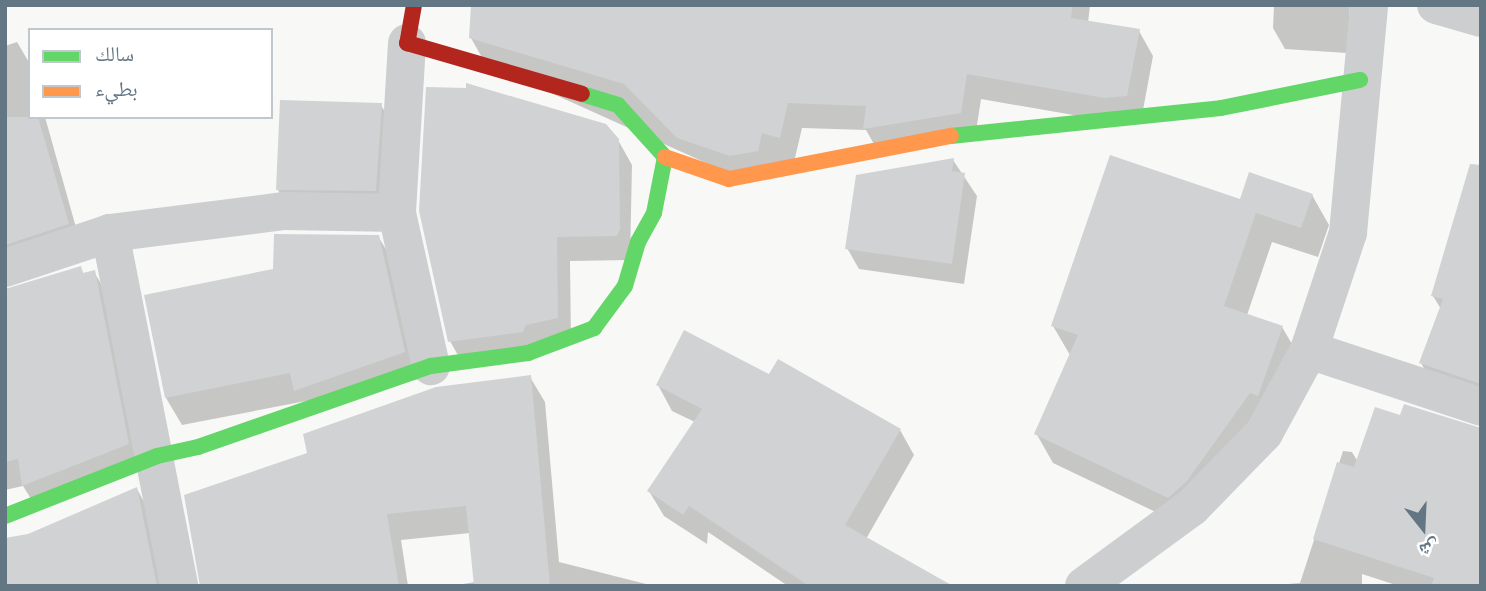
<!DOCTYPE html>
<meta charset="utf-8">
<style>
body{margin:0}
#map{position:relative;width:1486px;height:591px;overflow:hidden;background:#f8f8f7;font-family:"Space Grotesk","Noto Naskh Arabic",sans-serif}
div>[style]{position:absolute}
.shadow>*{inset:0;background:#0003}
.building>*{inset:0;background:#d0d2d3}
.street>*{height:38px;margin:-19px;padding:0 19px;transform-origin:19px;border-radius:19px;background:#cdcecf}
.fast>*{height:16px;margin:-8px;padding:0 8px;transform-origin:8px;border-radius:8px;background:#63d668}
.slow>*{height:16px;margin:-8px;padding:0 8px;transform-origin:8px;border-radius:8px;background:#ff974d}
.jam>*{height:16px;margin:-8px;padding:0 8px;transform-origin:8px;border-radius:8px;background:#b3261e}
span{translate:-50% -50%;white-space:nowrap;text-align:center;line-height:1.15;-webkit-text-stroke:7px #fff;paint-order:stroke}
.frame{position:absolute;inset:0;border:7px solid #627684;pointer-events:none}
.legend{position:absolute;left:28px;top:28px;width:245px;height:91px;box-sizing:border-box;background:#fff;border:2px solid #c0c8ce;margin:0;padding:9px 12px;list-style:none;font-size:21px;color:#627684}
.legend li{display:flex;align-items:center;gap:14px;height:35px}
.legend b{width:35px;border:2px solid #c0c8ce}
.north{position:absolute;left:1388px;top:493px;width:70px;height:70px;-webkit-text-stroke:5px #fff;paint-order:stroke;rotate:162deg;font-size:19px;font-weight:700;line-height:28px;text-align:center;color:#627684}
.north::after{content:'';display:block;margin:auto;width:24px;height:32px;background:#627684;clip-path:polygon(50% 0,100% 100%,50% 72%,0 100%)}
</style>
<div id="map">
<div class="shadow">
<i style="clip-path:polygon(473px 5px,1090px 5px,1088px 23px,1139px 31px,1153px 56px,1141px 121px,1119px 123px,981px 99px,975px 138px,879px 153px,866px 130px,802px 128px,794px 162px,746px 181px,485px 63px,471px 38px)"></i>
<i style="clip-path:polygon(1274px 5px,1350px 5px,1347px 53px,1285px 49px,1273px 28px)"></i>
<i style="clip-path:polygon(17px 42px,30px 64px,30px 117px,45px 117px,82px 249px,5px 280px,5px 46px)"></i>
<i style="clip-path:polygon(381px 105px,393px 126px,388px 211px,290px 211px,278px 190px)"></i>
<i style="clip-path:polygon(618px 140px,632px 165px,630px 260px,570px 261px,571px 343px,464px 366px,450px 341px)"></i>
<i style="clip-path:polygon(1481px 157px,1481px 404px,1435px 388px,1421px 363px,1441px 309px,1433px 296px,1462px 232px)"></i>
<i style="clip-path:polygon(953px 160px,977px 196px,964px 284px,859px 269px,847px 248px)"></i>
<i style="clip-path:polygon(1312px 195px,1329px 225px,1318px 257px,1272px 242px,1247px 315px,1282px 327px,1299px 356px,1185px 526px,1053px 463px,1036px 433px,1070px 355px,1053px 326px,1241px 201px)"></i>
<i style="clip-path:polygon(378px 236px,394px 263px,420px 379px,182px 425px,166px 398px,274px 270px)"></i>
<i style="clip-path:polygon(80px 268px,84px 274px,94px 272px,109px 297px,142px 469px,38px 510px,23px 486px,5px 490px,5px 290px)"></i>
<i style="clip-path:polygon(770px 376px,900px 430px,914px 455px,866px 539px,931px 586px,788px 586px,708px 532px,707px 544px,664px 516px,649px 491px,695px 422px,672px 411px,658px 385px)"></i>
<i style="clip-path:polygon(530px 377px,545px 402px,559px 562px,654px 586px,451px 586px,475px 582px,470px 533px,401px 540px,408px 586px,201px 586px)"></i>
<i style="clip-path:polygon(1401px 417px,1481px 586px,1399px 586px,1362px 574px,1362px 586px,1263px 586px,1300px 583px,1343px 451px,1352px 452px,1358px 462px)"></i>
<i style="clip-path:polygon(137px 489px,151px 515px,165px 586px,5px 586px,29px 535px)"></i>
</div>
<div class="building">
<i style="clip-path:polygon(471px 5px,1073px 5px,1071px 18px,1140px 29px,1127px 96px,1104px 98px,967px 74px,961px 113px,863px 129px,866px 106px,788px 103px,780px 138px,762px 133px,758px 151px,730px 156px,677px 138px,624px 84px,469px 38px)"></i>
<i style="clip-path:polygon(466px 83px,606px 124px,619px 139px,620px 229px,617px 236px,557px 237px,558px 318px,526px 325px,523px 332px,448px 342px,419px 211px,426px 87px,466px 88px)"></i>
<i style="clip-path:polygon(280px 100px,382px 103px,376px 191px,276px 190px)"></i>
<i style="clip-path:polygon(5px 117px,38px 117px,69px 224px,5px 245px)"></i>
<i style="clip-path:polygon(1110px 155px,1240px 199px,1249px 172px,1313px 194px,1301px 228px,1256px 213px,1224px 306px,1283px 326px,1258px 396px,1250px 393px,1187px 481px,1168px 498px,1034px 434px,1078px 335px,1051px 326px)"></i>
<i style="clip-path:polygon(954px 158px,952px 171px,965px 173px,952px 264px,845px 249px,856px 175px)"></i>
<i style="clip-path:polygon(1470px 164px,1481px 165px,1481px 384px,1419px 363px,1443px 299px,1431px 296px)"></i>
<i style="clip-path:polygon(274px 234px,379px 235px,405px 352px,294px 391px,290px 373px,165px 398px,144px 295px,273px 269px)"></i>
<i style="clip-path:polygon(81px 266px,83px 273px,95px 270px,129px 444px,22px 486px,18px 459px,5px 462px,5px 289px)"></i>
<i style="clip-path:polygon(684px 330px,769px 374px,778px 359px,901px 429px,845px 525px,953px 586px,809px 586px,689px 506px,683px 515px,647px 491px,702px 409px,656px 385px)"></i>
<i style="clip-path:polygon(531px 375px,550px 586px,474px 586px,466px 506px,387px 514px,399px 586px,200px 586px,184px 495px,307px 453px,303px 434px,436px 387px)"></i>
<i style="clip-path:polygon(1404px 404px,1481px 428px,1481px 586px,1431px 586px,1434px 578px,1313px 539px,1337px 462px,1354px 467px,1375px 407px,1400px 415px)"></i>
<i style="clip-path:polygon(137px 487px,157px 586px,5px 586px,5px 538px,28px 534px)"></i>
</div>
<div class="street">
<i style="left:1436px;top:5px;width:47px;rotate:16.1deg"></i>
<i style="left:407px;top:43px;width:170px;rotate:93.4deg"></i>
<i style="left:397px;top:213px;width:157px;rotate:77.5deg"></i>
<i style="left:110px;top:233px;width:360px;rotate:78.9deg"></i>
<i style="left:5px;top:268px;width:111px;rotate:-18.4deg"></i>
<i style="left:110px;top:233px;width:176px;rotate:-7.2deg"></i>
<i style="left:285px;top:211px;width:112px;rotate:1deg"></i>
<i style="left:1309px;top:350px;width:181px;rotate:18.3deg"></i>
<i style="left:1084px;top:586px;width:134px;rotate:-36.2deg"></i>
<i style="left:1192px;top:507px;width:103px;rotate:-45.8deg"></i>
<i style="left:1264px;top:433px;width:94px;rotate:-61.5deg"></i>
<i style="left:1309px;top:350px;width:123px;rotate:-71.6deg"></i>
<i style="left:1348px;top:233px;width:229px;rotate:-84.7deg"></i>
</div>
<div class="fast">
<i style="left:951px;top:136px;width:271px;rotate:-5.9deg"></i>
<i style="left:1221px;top:108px;width:142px;rotate:-11.4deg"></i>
<i style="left:5px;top:516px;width:163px;rotate:-21.5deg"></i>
<i style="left:157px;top:456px;width:42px;rotate:-12.4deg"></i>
<i style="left:198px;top:447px;width:247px;rotate:-19.2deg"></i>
<i style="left:431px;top:366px;width:98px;rotate:-7.6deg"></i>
<i style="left:528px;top:353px;width:71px;rotate:-20.7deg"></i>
<i style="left:594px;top:328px;width:52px;rotate:-53.6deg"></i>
<i style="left:625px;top:286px;width:46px;rotate:-73.5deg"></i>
<i style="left:638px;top:242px;width:33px;rotate:-61deg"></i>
<i style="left:654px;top:213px;width:57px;rotate:-78.9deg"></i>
<i style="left:665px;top:157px;width:70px;rotate:-132.1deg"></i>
<i style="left:618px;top:105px;width:38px;rotate:-163deg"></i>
</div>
<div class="slow">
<i style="left:665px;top:157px;width:68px;rotate:19deg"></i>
<i style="left:729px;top:179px;width:226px;rotate:-11deg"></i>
</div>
<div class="jam">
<i style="left:414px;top:5px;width:39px;rotate:100deg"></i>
<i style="left:407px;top:43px;width:182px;rotate:16.2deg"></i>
</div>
<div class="frame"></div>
<ul class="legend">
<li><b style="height:9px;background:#63d668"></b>سالك</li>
<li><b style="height:9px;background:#ff974d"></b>بطيء</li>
</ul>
<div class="north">ش</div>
</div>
